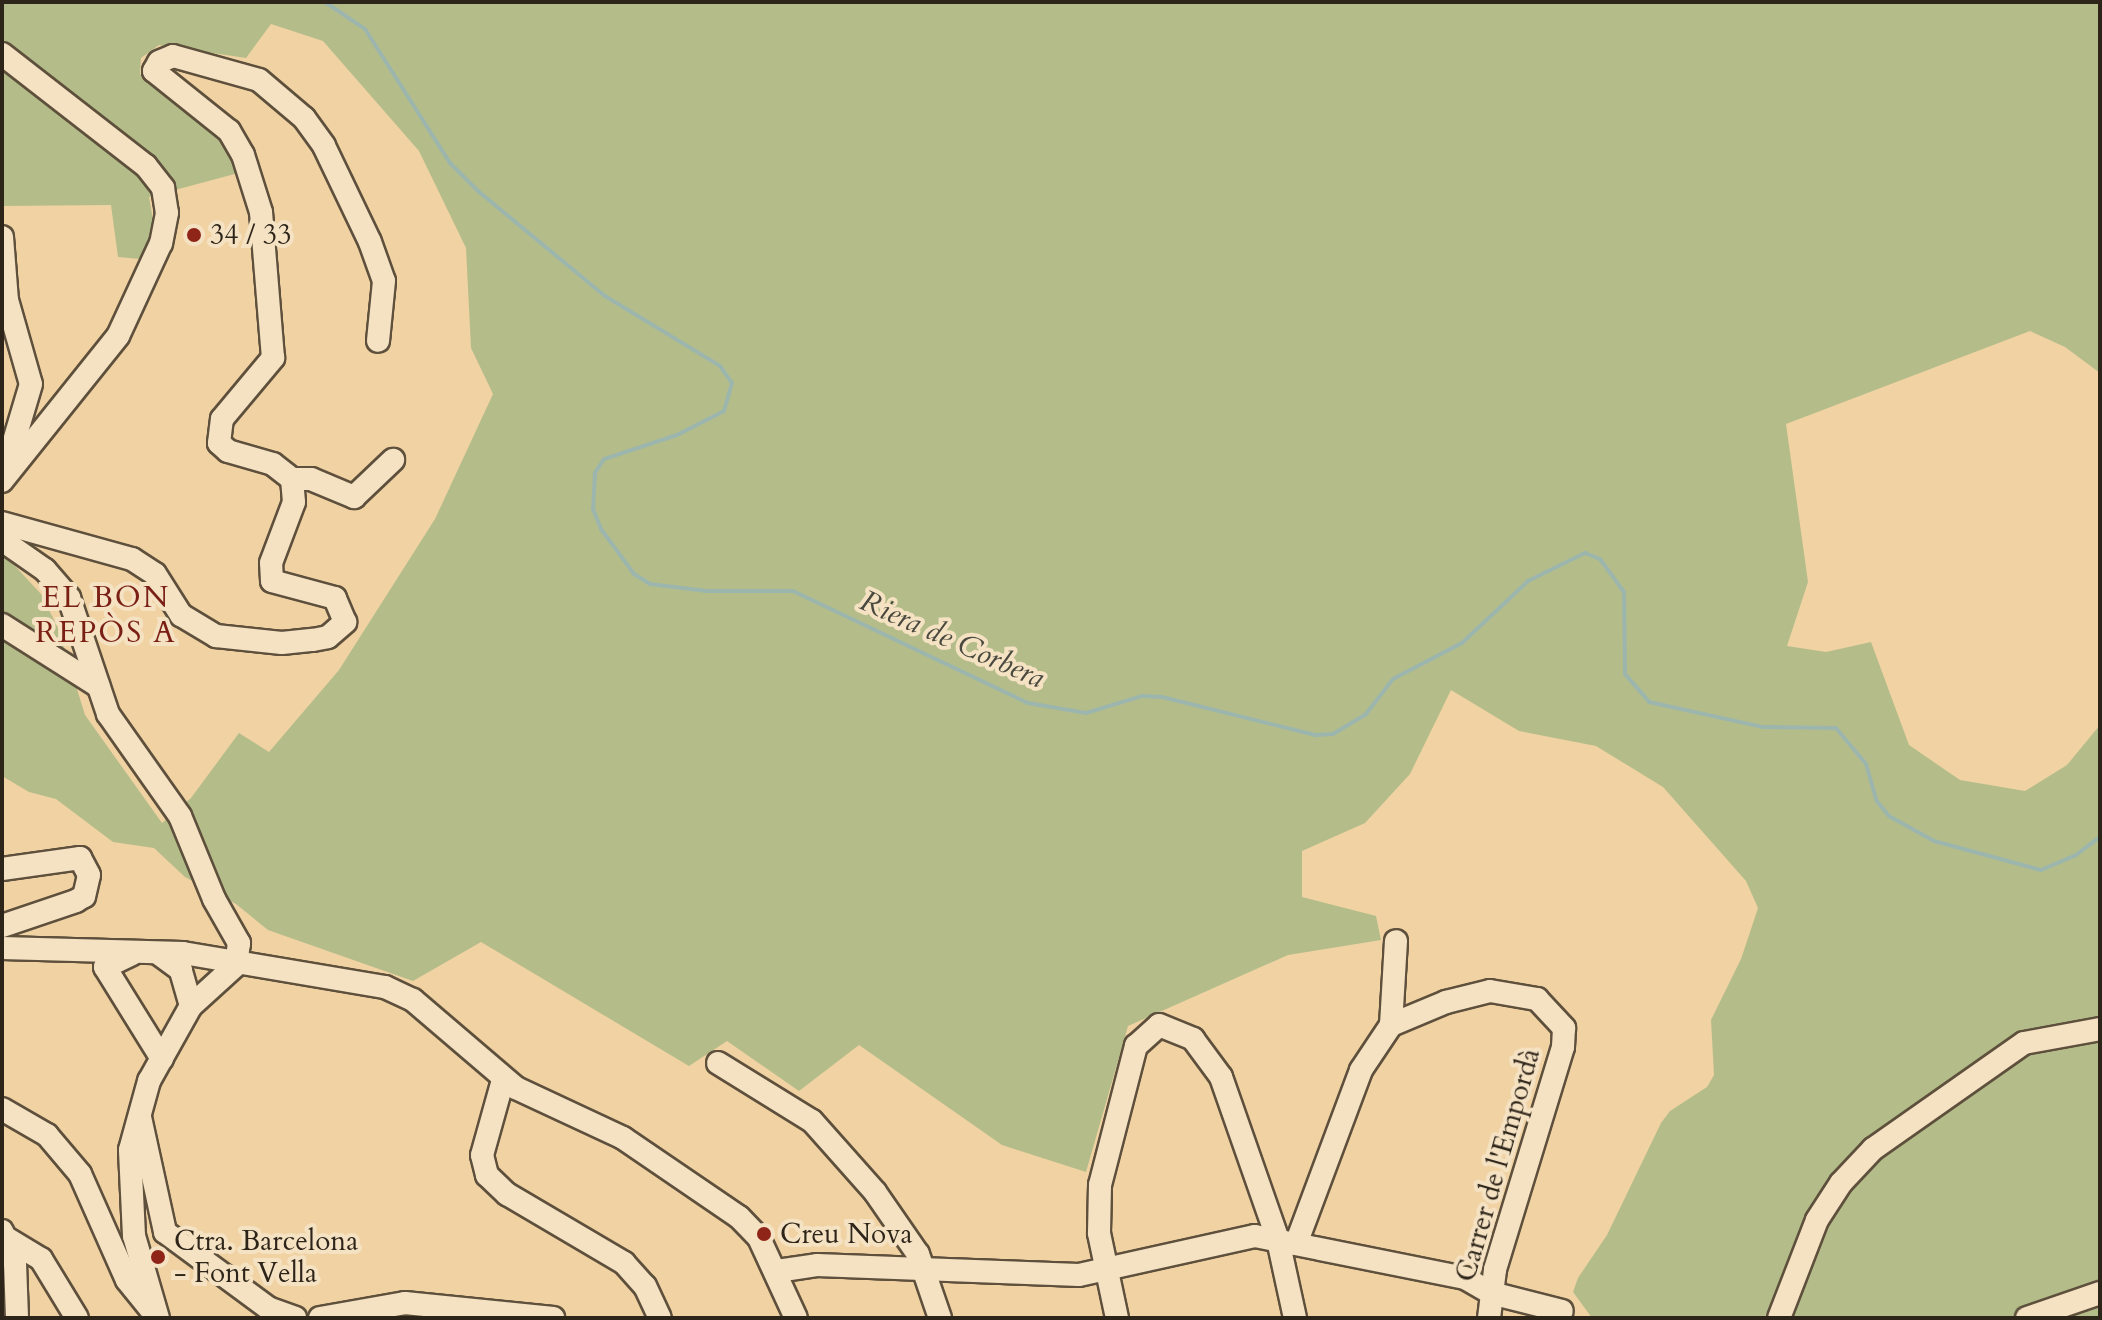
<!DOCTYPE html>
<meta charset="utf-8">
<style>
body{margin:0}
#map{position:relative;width:2102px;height:1320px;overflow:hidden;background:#f0d2a3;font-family:Cardo,serif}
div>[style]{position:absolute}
.green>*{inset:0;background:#b4bd8a}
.stream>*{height:4px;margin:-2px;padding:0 2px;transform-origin:2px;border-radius:2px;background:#9cb6ae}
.roads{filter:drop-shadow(2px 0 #5e503c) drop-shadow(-2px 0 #5e503c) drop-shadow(0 2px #5e503c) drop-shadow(0 -2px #5e503c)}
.minor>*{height:22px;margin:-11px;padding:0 11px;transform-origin:11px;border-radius:11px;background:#f5e2c3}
.dots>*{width:22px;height:22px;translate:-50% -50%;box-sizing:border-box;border:4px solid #f5e2c3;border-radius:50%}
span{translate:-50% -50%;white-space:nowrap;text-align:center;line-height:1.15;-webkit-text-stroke:8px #f5e2c3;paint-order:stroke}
.poi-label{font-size:28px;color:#2e251a}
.left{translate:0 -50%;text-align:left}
.street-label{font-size:28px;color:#2e251a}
.neighbourhood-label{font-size:30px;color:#7a1f14;letter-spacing:2px}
.water-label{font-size:30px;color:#4a493f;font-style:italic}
.frame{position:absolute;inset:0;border:4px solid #2e251a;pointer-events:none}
</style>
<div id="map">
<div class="green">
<i style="clip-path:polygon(2px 2px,2100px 2px,2100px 373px,2065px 347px,2030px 331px,1786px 424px,1808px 582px,1787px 646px,1826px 652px,1871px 642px,1909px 745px,1960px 780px,2025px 791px,2067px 765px,2100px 725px,2100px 1318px,1592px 1318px,1573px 1292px,1578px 1278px,1607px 1235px,1661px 1123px,1670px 1111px,1707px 1087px,1714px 1075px,1711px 1020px,1741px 959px,1758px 908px,1746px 881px,1663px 787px,1596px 746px,1519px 731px,1451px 690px,1410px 774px,1365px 823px,1302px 851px,1302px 897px,1376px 916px,1381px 940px,1288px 955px,1128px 1026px,1086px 1172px,1002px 1145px,859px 1045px,799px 1091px,727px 1041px,689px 1066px,481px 942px,413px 981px,268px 930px,236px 904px,185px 877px,154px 848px,113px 842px,56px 799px,29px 792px,2px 776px,2px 552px,41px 594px,58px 628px,85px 715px,162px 823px,191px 798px,239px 733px,269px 752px,339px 670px,435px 519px,493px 394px,471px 348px,466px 248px,419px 151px,323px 41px,271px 24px,246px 58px,159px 45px,141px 58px,140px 74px,225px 139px,242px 172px,149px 197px,154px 225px,140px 259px,118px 257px,111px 205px,2px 206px)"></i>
</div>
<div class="stream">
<i style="left:325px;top:2px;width:48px;rotate:34deg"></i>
<i style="left:365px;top:29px;width:159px;rotate:57.6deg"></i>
<i style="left:450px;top:163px;width:40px;rotate:45deg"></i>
<i style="left:478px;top:191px;width:165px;rotate:39.6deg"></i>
<i style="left:605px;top:296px;width:135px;rotate:31.3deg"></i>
<i style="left:720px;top:366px;width:21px;rotate:55deg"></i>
<i style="left:732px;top:383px;width:29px;rotate:106deg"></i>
<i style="left:724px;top:411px;width:53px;rotate:152.9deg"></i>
<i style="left:677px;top:435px;width:77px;rotate:161.8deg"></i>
<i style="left:604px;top:459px;width:17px;rotate:123deg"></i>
<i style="left:595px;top:473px;width:36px;rotate:93deg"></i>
<i style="left:593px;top:509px;width:22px;rotate:68deg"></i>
<i style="left:601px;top:529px;width:56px;rotate:53.7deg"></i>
<i style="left:634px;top:574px;width:19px;rotate:32deg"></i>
<i style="left:650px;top:584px;width:57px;rotate:7deg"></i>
<i style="left:707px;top:591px;width:86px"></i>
<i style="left:793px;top:591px;width:260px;rotate:25.5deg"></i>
<i style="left:1028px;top:703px;width:59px;rotate:9.8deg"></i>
<i style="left:1086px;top:713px;width:59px;rotate:-16.9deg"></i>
<i style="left:1142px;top:696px;width:20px;rotate:3deg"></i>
<i style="left:1162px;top:697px;width:159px;rotate:13.9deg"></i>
<i style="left:1316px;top:735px;width:17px;rotate:-3deg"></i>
<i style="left:1333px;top:734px;width:39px;rotate:-31deg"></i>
<i style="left:1366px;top:714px;width:44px;rotate:-52.4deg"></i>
<i style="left:1393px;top:679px;width:78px;rotate:-27.6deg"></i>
<i style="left:1462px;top:643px;width:91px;rotate:-43.2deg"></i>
<i style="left:1528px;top:581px;width:64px;rotate:-26.2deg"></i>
<i style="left:1585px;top:553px;width:16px;rotate:22deg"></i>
<i style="left:1600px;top:559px;width:41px;rotate:54deg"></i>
<i style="left:1624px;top:592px;width:82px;rotate:89.3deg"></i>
<i style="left:1625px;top:674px;width:37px;rotate:49deg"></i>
<i style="left:1649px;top:702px;width:117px;rotate:12.4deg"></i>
<i style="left:1763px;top:727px;width:73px;rotate:0.8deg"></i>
<i style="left:1836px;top:728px;width:47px;rotate:50.2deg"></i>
<i style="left:1866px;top:764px;width:37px;rotate:74deg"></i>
<i style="left:1876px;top:800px;width:21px;rotate:51deg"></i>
<i style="left:1889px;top:816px;width:51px;rotate:29.1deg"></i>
<i style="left:1934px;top:841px;width:111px;rotate:15.2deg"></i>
<i style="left:2041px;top:870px;width:38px;rotate:-23deg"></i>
<i style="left:2076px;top:855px;width:30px;rotate:-37deg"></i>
</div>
<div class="roads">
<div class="minor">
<i style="left:2px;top:54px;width:182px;rotate:37.9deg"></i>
<i style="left:146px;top:166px;width:28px;rotate:52deg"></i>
<i style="left:163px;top:188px;width:25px;rotate:81deg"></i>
<i style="left:167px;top:213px;width:31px;rotate:101deg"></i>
<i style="left:161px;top:243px;width:102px;rotate:114.8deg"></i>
<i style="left:118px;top:336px;width:186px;rotate:128.7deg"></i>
<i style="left:2px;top:237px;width:63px;rotate:85.5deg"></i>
<i style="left:7px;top:300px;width:87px;rotate:74.1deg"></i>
<i style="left:31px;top:384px;width:88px;rotate:106.6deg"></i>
<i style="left:292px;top:479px;width:19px"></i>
<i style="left:311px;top:479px;width:47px;rotate:22.7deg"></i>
<i style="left:354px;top:497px;width:54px;rotate:-43.5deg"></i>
<i style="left:2px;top:523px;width:135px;rotate:15.5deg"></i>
<i style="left:132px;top:559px;width:27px;rotate:33deg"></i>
<i style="left:155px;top:574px;width:49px;rotate:57.6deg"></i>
<i style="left:181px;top:615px;width:41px;rotate:31deg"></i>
<i style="left:216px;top:636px;width:66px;rotate:6.1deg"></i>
<i style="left:282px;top:643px;width:31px;rotate:-6deg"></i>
<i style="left:313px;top:640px;width:15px;rotate:-11deg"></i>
<i style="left:328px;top:637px;width:23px;rotate:-41deg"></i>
<i style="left:345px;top:622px;width:26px;rotate:-113deg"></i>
<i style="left:335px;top:598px;width:65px;rotate:-164.9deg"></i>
<i style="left:272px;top:581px;width:18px;rotate:-93deg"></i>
<i style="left:271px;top:563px;width:65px;rotate:-69.3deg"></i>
<i style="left:294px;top:502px;width:23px;rotate:-95deg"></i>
<i style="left:292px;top:479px;width:24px;rotate:-142deg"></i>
<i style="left:273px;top:464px;width:47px;rotate:-163.9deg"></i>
<i style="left:228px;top:451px;width:12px;rotate:-138deg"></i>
<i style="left:219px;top:443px;width:24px;rotate:-83deg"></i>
<i style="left:222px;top:419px;width:80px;rotate:-50.1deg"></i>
<i style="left:273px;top:358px;width:146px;rotate:-94.7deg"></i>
<i style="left:261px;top:212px;width:60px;rotate:-107.5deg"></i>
<i style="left:243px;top:155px;width:28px;rotate:-120deg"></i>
<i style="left:229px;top:131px;width:96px;rotate:-141.3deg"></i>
<i style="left:154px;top:71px;width:10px;rotate:-61deg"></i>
<i style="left:159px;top:62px;width:15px;rotate:-23deg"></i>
<i style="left:173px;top:56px;width:89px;rotate:15.6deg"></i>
<i style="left:259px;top:80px;width:59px;rotate:40.2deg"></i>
<i style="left:304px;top:118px;width:34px;rotate:54deg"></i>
<i style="left:324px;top:146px;width:106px;rotate:64.4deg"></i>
<i style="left:370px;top:242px;width:41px;rotate:70.3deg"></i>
<i style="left:384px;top:281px;width:60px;rotate:95.7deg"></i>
<i style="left:2px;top:540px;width:52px;rotate:34.9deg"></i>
<i style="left:45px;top:570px;width:37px;rotate:49deg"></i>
<i style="left:69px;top:598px;width:122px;rotate:71.4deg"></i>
<i style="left:108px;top:714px;width:125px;rotate:54.8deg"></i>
<i style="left:180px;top:816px;width:90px;rotate:67.7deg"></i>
<i style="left:214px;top:899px;width:51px;rotate:60.4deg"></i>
<i style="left:239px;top:943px;width:22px;rotate:98deg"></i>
<i style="left:236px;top:965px;width:61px;rotate:137.7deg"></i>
<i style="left:2px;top:625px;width:114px;rotate:32.4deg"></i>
<i style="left:2px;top:869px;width:79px;rotate:-8deg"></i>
<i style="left:80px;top:858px;width:19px;rotate:62deg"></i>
<i style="left:89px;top:875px;width:22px;rotate:103deg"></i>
<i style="left:84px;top:896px;width:9px;rotate:148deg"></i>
<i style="left:76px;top:901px;width:78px;rotate:161.3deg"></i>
<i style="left:2px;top:948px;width:181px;rotate:1.6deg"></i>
<i style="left:183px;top:953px;width:205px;rotate:9.6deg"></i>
<i style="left:385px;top:987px;width:31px;rotate:25deg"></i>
<i style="left:413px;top:1000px;width:135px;rotate:40.5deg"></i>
<i style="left:516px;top:1088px;width:118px;rotate:25deg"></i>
<i style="left:623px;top:1138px;width:140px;rotate:34.3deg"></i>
<i style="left:739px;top:1217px;width:29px;rotate:46deg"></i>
<i style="left:759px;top:1238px;width:88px;rotate:65.2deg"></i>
<i style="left:132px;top:954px;width:30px;rotate:154deg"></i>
<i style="left:105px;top:967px;width:108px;rotate:58.2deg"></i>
<i style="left:1391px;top:1025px;width:60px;rotate:-22.7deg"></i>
<i style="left:1446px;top:1002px;width:45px;rotate:-14deg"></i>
<i style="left:1490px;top:991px;width:48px;rotate:9.7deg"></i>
<i style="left:1537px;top:999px;width:40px;rotate:47deg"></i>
<i style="left:1564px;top:1028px;width:19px;rotate:93deg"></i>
<i style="left:1563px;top:1047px;width:233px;rotate:107deg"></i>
<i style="left:1495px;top:1270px;width:48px;rotate:97.1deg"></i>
<i style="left:718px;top:1063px;width:110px;rotate:31.7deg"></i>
<i style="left:812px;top:1121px;width:95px;rotate:48.4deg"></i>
<i style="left:875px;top:1192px;width:75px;rotate:55.3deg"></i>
<i style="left:918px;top:1254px;width:68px;rotate:71deg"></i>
<i style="left:503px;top:1080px;width:78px;rotate:105.6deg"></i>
<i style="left:482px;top:1155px;width:21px;rotate:76deg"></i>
<i style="left:487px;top:1175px;width:28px;rotate:44deg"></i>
<i style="left:507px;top:1194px;width:136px;rotate:30.5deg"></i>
<i style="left:624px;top:1263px;width:31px;rotate:48deg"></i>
<i style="left:645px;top:1286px;width:35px;rotate:65deg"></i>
<i style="left:2px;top:1109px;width:52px;rotate:30deg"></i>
<i style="left:47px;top:1135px;width:51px;rotate:49.8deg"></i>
<i style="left:80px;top:1174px;width:116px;rotate:66.1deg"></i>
<i style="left:127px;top:1280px;width:38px;rotate:51deg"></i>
<i style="left:140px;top:1117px;width:118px;rotate:77.7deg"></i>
<i style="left:165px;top:1232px;width:128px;rotate:36.4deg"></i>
<i style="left:268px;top:1308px;width:29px;rotate:20deg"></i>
<i style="left:2px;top:1231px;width:35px;rotate:68deg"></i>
<i style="left:15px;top:1263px;width:55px;rotate:87.9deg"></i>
<i style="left:6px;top:1238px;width:41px;rotate:31deg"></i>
<i style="left:41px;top:1259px;width:69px;rotate:58.6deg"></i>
<i style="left:1296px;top:1244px;width:186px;rotate:-69.5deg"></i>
<i style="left:1361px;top:1070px;width:54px;rotate:-56.3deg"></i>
<i style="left:1391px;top:1025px;width:84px;rotate:-86.6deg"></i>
<i style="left:777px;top:1271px;width:40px;rotate:-8.5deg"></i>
<i style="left:817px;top:1265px;width:262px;rotate:2.2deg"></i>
<i style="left:1079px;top:1275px;width:180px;rotate:-12.5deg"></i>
<i style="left:1255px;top:1236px;width:214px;rotate:11.3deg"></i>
<i style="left:1465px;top:1278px;width:30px;rotate:30deg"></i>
<i style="left:1491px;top:1293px;width:73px;rotate:14.2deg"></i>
<i style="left:158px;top:1318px;width:85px;rotate:-106.3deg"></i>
<i style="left:134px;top:1236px;width:86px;rotate:-92.7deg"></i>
<i style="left:130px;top:1150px;width:72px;rotate:-74.6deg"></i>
<i style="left:149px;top:1081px;width:86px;rotate:-60.8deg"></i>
<i style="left:191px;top:1006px;width:37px;rotate:-106deg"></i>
<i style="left:181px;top:970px;width:29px;rotate:-144deg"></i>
<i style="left:320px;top:1318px;width:86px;rotate:-10deg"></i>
<i style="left:405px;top:1303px;width:149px;rotate:5.8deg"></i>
<i style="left:1117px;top:1318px;width:87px;rotate:-102deg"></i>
<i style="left:1099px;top:1233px;width:48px;rotate:-88.8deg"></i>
<i style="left:1100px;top:1185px;width:144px;rotate:-75.5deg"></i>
<i style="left:1136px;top:1046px;width:31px;rotate:-42deg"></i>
<i style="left:1159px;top:1025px;width:37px;rotate:22deg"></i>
<i style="left:1193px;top:1039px;width:47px;rotate:53.6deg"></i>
<i style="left:1221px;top:1077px;width:173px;rotate:70.7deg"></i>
<i style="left:1278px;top:1240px;width:80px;rotate:77.7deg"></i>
<i style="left:1779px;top:1318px;width:105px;rotate:-68.8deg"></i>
<i style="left:1817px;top:1220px;width:44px;rotate:-57deg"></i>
<i style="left:1841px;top:1183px;width:47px;rotate:-46.7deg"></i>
<i style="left:1873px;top:1149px;width:184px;rotate:-35.1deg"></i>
<i style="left:2024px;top:1043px;width:77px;rotate:-10.4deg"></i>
<i style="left:2027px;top:1318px;width:77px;rotate:-18.9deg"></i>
</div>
</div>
<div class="dots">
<i style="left:194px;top:235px;background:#8f2418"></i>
<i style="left:764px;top:1234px;background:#8f2418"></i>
<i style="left:158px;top:1257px;background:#8f2418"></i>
</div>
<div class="poi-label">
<span class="left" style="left:210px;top:235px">34 / 33</span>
<span class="left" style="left:780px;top:1234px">Creu Nova</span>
<span class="left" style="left:174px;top:1257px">Ctra. Barcelona<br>- Font Vella</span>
</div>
<div class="street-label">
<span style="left:1498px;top:1165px;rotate:-74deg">Carrer de l'Empordà</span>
</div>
<div class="neighbourhood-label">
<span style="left:106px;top:615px">EL BON<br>REPÒS A</span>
</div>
<div class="water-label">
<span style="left:952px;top:640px;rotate:24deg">Riera de Corbera</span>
</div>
<div class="frame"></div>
</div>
